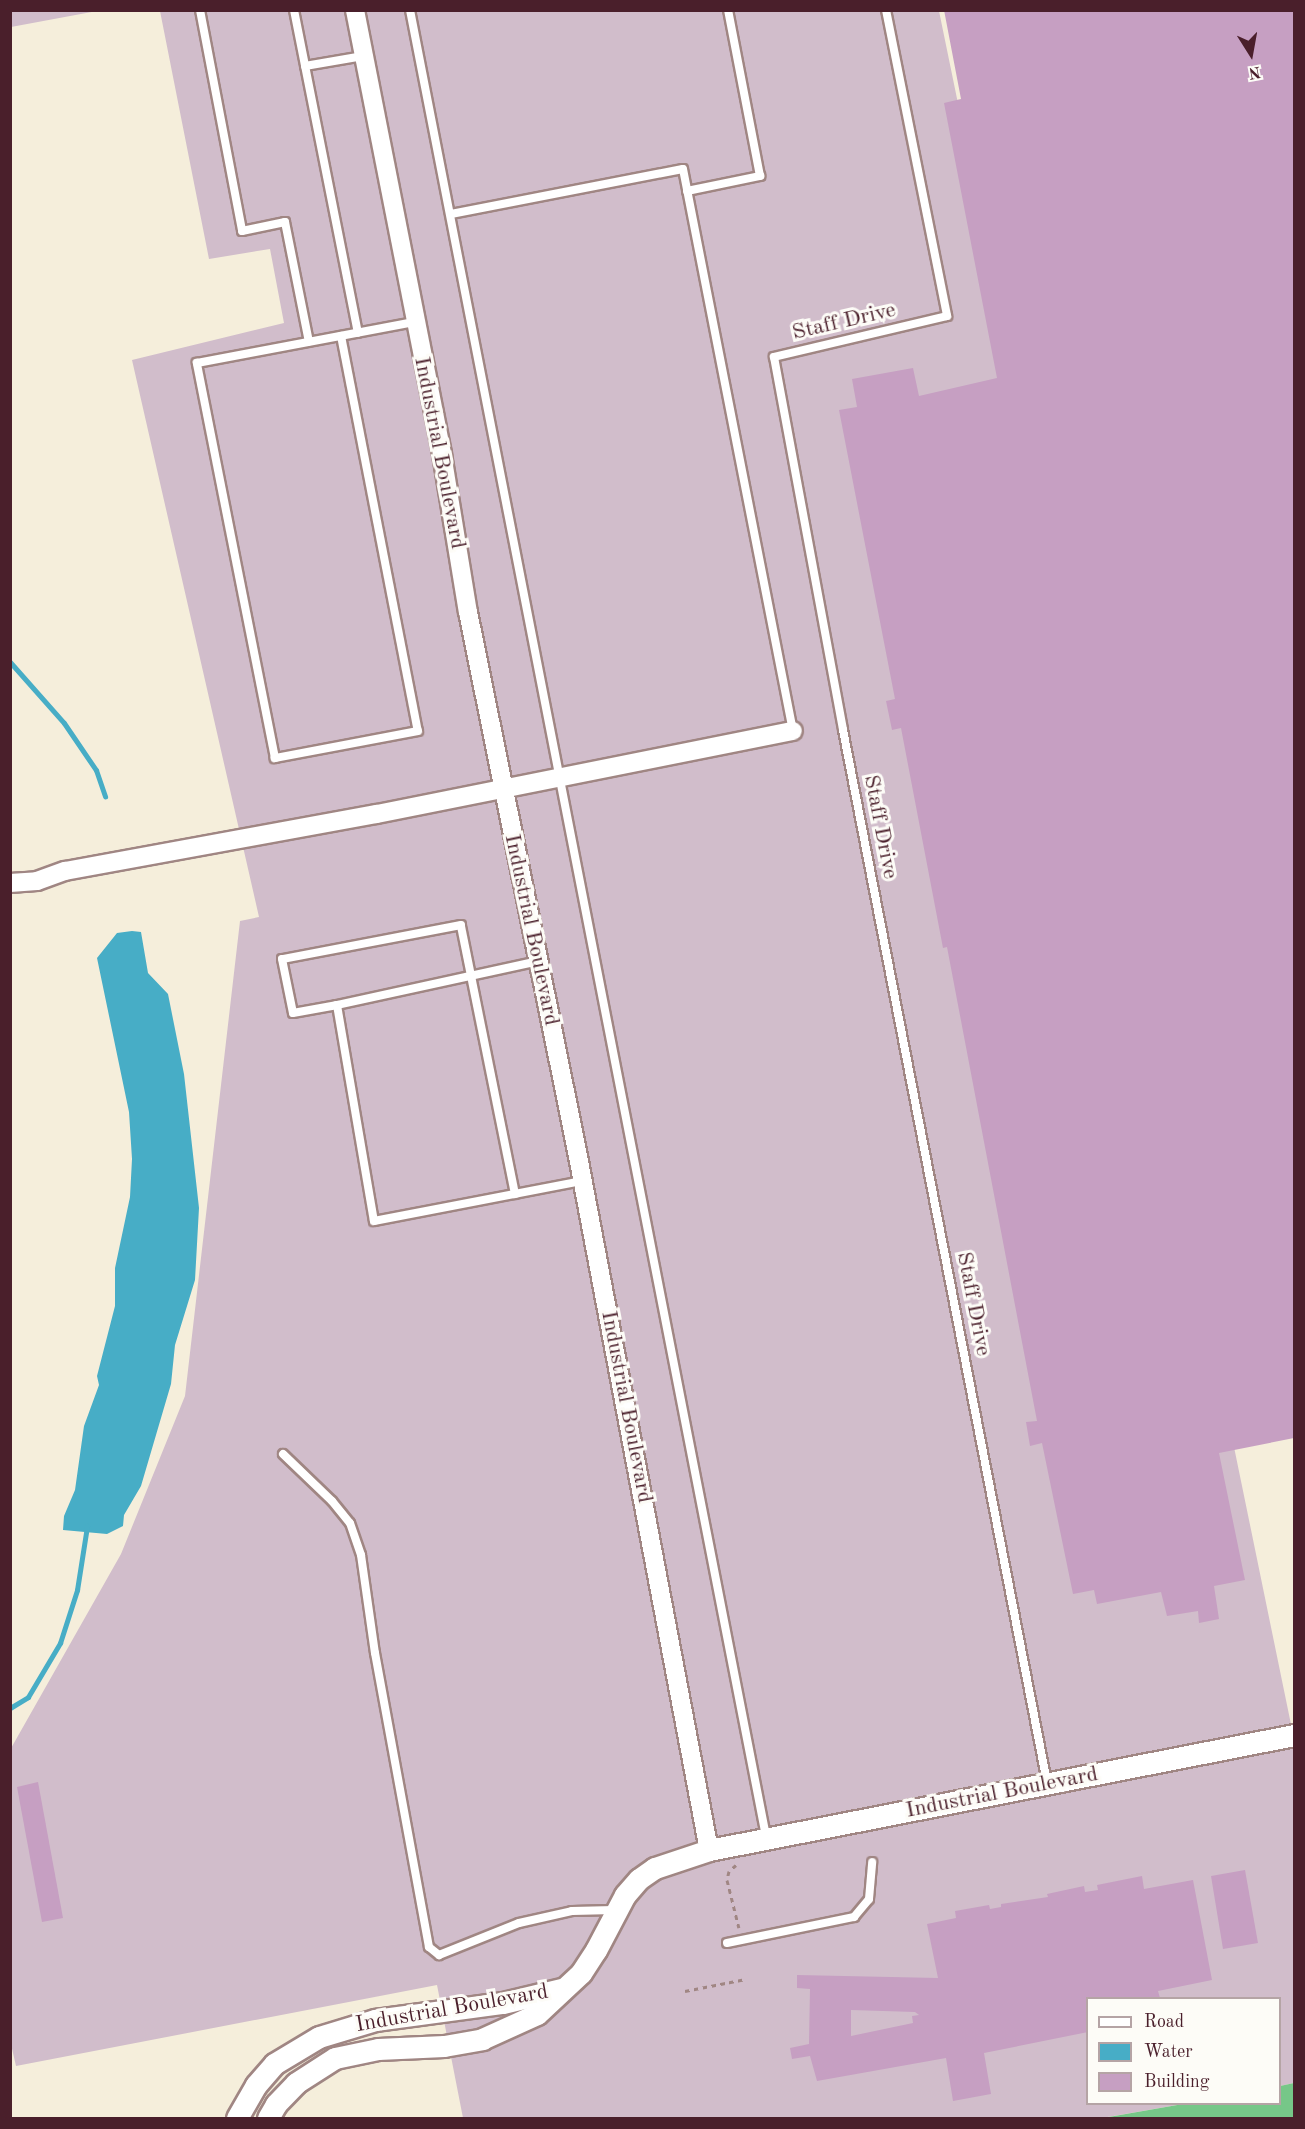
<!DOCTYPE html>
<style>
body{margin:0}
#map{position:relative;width:1305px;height:2129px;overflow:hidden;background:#f5eedb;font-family:"Old Standard TT",serif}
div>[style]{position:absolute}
.industrial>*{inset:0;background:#d1bdcb}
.green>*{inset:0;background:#76c788}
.water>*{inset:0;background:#47adc6}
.stream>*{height:5px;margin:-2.5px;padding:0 2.5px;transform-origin:2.5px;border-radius:2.5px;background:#47adc6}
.building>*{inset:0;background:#c69fc2}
.path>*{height:3px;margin-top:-1.5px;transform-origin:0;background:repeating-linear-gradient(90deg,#a08683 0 4.5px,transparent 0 9px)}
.roads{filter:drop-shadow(2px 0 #a08683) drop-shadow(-2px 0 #a08683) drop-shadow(0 2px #a08683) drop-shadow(0 -2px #a08683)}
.service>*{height:8px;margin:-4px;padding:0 4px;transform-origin:4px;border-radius:4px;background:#fff}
.tertiary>*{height:18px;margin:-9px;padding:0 9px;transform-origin:9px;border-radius:9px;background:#fff}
.secondary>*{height:21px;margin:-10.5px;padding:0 10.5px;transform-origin:10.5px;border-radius:10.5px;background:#fff}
span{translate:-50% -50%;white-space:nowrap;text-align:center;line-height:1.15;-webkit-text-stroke:6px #fdfcf7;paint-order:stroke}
.street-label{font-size:22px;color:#4a1f2b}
.frame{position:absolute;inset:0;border:12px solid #4a1f2b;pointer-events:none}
.legend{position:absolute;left:1086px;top:1997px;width:195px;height:108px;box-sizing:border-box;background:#fdfcf7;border:2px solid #b5a4a5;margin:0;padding:8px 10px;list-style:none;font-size:18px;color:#4a1f2b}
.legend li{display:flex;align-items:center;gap:12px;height:30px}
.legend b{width:30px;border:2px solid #b5a4a5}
.north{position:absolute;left:1221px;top:24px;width:60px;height:60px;-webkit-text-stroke:4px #fdfcf7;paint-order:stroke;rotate:169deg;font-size:16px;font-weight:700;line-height:24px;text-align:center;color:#4a1f2b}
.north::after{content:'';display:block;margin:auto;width:21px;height:27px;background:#4a1f2b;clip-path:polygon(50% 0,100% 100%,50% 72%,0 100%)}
</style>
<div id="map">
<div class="industrial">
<i style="clip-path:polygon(11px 10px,97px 10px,97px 11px,11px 27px)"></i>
<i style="clip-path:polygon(160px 11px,939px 11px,1294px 1739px,1294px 2083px,1280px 2086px,1280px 1998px,1088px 1998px,1088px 2104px,1183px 2104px,1102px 2118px,463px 2118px,437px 1985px,16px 2066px,10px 2040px,10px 1750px,121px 1554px,185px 1396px,240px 921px,259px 917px,132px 360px,284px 323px,270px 249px,209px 259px)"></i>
</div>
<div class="green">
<i style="clip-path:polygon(1294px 2083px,1294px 2118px,1103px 2118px,1183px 2104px,1280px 2104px,1280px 2086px)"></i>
</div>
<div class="water">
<i style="clip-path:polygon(132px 931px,141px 932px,148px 973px,168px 994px,184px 1074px,199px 1208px,195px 1280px,175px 1345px,171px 1384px,141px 1486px,124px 1515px,123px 1526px,107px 1534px,63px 1530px,64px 1516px,75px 1490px,84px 1426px,99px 1385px,97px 1376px,115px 1306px,115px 1268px,130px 1197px,132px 1159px,129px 1112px,97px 958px,117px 933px)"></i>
</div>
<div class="stream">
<i style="left:10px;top:662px;width:81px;rotate:48.5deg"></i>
<i style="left:64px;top:723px;width:57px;rotate:55.8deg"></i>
<i style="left:96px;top:770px;width:28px;rotate:71deg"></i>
<i style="left:10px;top:1708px;width:21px;rotate:-31deg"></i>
<i style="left:28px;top:1697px;width:63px;rotate:-59.3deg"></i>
<i style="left:60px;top:1643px;width:56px;rotate:-72.2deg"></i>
<i style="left:77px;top:1590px;width:65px;rotate:-81.1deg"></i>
</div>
<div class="building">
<i style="clip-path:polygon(944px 10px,1294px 10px,1294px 1438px,1219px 1453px,1245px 1580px,1214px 1586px,1219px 1619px,1199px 1623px,1198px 1611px,1167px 1616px,1161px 1592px,1097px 1604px,1094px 1590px,1073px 1594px,1042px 1443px,1030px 1446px,1026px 1422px,1037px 1421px,947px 947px,943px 948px,901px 728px,892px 730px,886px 701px,895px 699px,839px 410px,857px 407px,852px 379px,913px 368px,919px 396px,997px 378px,944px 103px,961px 99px)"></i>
<i style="clip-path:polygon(38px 1782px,63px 1918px,42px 1922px,17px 1787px)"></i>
<i style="clip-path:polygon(1245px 1870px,1258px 1943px,1223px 1949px,1211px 1876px)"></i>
<i style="clip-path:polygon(evenodd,1142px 1876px,1144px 1889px,1193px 1880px,1212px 1980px,1158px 1991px,1160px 1998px,1088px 1998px,1088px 2032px,984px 2053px,991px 2094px,953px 2101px,946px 2058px,817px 2081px,810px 2056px,792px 2059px,790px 2048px,809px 2044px,810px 1989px,797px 1988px,797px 1975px,938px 1978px,927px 1924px,956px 1918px,955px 1911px,989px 1905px,990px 1909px,1001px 1907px,1001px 1904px,1048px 1897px,1047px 1894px,1084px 1886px,1085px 1892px,1098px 1890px,1097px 1885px,1142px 1876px,851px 2010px,915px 2012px,919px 2015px,912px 2016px,913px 2023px,851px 2036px,851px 2010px)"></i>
</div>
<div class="path">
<i style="left:736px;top:1865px;width:9px;rotate:139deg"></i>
<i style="left:729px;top:1871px;width:9px;rotate:103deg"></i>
<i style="left:727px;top:1880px;width:49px;rotate:76deg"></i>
<i style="left:685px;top:1991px;width:62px;rotate:-11.1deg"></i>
</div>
<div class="roads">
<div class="service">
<i style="left:200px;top:10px;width:225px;rotate:79.2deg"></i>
<i style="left:242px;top:231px;width:44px;rotate:-11.8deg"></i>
<i style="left:285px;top:222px;width:122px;rotate:78.7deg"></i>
<i style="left:294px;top:10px;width:329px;rotate:78.8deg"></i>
<i style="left:410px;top:10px;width:1861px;rotate:78.97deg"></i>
<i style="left:886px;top:10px;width:312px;rotate:78.7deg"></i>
<i style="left:947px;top:316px;width:178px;rotate:166.7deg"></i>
<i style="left:774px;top:357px;width:379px;rotate:79.5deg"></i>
<i style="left:843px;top:730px;width:1072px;rotate:79.03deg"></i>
<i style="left:305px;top:66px;width:59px;rotate:-9.8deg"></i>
<i style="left:687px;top:191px;width:75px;rotate:-11.6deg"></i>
<i style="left:760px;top:176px;width:169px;rotate:-100.9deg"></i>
<i style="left:451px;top:214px;width:236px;rotate:-11deg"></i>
<i style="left:683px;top:169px;width:573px;rotate:78.93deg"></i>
<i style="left:341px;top:336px;width:402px;rotate:79deg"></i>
<i style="left:418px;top:731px;width:146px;rotate:169.3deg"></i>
<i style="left:275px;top:758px;width:403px;rotate:-101.2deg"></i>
<i style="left:197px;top:363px;width:221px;rotate:-10.7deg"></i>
<i style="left:337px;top:1005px;width:206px;rotate:-12.3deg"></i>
<i style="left:515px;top:1194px;width:274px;rotate:-101.4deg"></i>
<i style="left:461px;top:925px;width:182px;rotate:169.2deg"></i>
<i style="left:282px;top:959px;width:55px;rotate:78.5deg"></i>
<i style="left:293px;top:1013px;width:45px;rotate:-10.3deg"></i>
<i style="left:337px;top:1005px;width:219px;rotate:80.3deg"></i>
<i style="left:374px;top:1221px;width:211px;rotate:-10.9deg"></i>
<i style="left:283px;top:1454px;width:68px;rotate:43.8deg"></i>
<i style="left:332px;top:1501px;width:28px;rotate:51deg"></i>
<i style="left:350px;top:1523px;width:34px;rotate:71deg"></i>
<i style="left:361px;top:1555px;width:99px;rotate:81.9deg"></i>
<i style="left:375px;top:1653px;width:299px;rotate:79.6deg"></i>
<i style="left:429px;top:1947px;width:13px;rotate:39deg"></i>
<i style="left:439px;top:1955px;width:86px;rotate:-21.8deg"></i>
<i style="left:519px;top:1923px;width:54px;rotate:-12.8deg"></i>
<i style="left:572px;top:1911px;width:42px;rotate:-1.4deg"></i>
<i style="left:727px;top:1943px;width:130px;rotate:-11.6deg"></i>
<i style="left:854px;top:1917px;width:23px;rotate:-50deg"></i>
<i style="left:869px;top:1899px;width:37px;rotate:-85deg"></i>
</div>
<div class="tertiary">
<i style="left:355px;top:10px;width:452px;rotate:78.9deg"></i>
<i style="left:442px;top:454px;width:160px;rotate:80.7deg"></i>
<i style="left:468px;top:612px;width:550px;rotate:78.57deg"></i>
<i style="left:577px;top:1151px;width:711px;rotate:79.31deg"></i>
<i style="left:10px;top:883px;width:27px;rotate:-4deg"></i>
<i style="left:37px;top:881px;width:30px;rotate:-20deg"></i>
<i style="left:65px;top:871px;width:317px;rotate:-10.4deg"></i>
<i style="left:377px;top:814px;width:424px;rotate:-11.3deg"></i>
</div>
<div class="secondary">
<i style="left:237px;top:2118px;width:38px;rotate:-60deg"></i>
<i style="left:256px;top:2085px;width:28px;rotate:-49deg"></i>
<i style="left:274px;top:2064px;width:52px;rotate:-31deg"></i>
<i style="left:319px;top:2037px;width:59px;rotate:-16.9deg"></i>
<i style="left:375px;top:2020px;width:129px;rotate:-7.6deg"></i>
<i style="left:503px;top:2003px;width:60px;rotate:-13.6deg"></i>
<i style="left:268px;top:2118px;width:16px;rotate:-60deg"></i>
<i style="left:276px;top:2104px;width:29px;rotate:-46deg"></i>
<i style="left:296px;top:2083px;width:46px;rotate:-32.7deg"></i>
<i style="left:335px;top:2058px;width:44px;rotate:-11.8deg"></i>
<i style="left:378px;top:2049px;width:66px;rotate:-2.6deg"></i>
<i style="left:444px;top:2046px;width:39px;rotate:-10deg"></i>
<i style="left:482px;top:2039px;width:60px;rotate:-24.4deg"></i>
<i style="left:537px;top:2014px;width:60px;rotate:-43deg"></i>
<i style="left:581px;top:1973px;width:27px;rotate:-57deg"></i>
<i style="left:596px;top:1950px;width:62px;rotate:-62.2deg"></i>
<i style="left:625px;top:1895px;width:21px;rotate:-49deg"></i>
<i style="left:639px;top:1879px;width:19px;rotate:-35deg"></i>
<i style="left:655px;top:1868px;width:57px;rotate:-18.4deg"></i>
<i style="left:709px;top:1850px;width:596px;rotate:-11.12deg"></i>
</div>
</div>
<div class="street-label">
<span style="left:844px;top:322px;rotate:-13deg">Staff Drive</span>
<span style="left:439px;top:453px;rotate:79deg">Industrial Boulevard</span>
<span style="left:880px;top:827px;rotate:79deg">Staff Drive</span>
<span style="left:531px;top:930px;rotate:78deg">Industrial Boulevard</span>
<span style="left:973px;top:1304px;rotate:79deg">Staff Drive</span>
<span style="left:626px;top:1407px;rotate:79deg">Industrial Boulevard</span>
<span style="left:1002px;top:1793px;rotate:-11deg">Industrial Boulevard</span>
<span style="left:452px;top:2009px;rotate:-10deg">Industrial Boulevard</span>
</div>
<div class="frame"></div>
<ul class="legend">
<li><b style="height:8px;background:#fff"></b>Road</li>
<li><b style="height:16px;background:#47adc6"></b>Water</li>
<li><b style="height:16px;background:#c69fc2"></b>Building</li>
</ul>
<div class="north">N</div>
</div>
